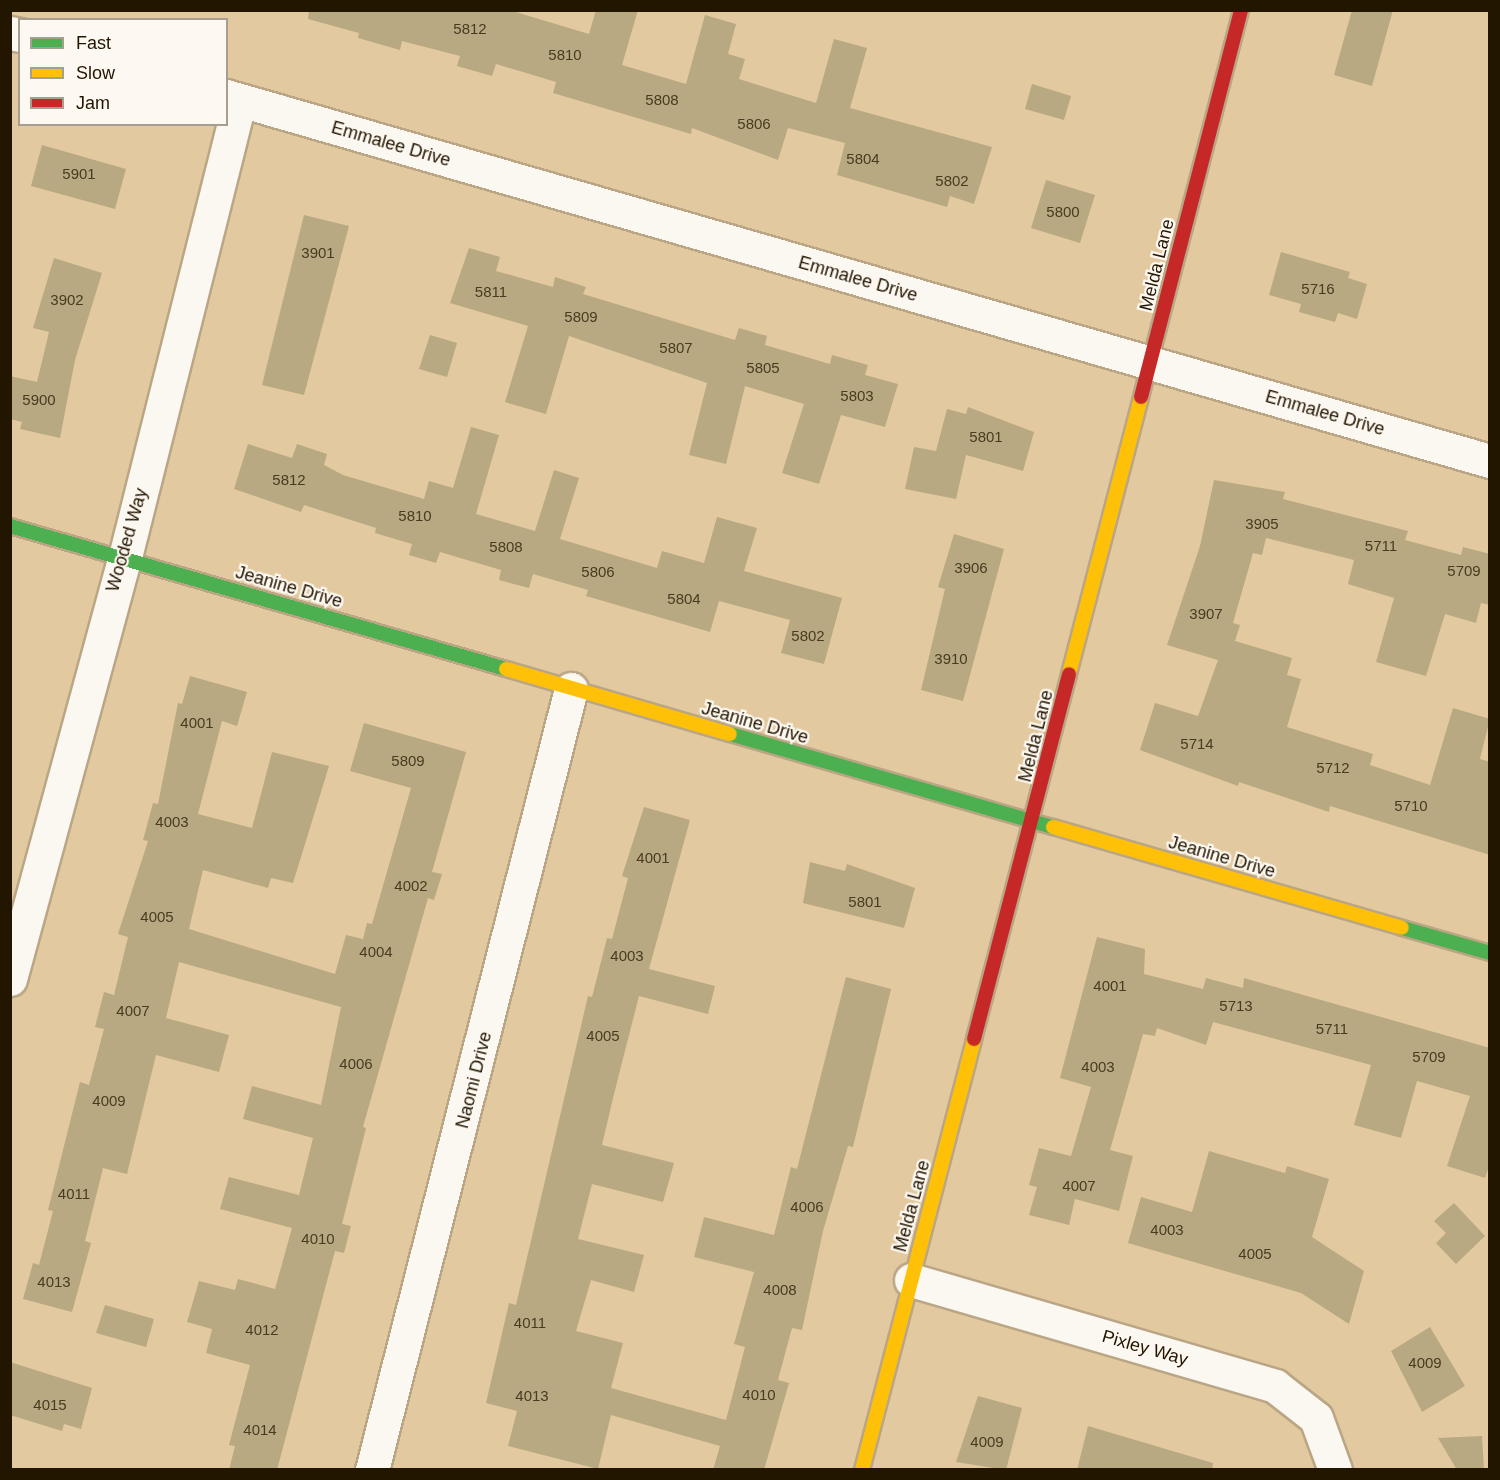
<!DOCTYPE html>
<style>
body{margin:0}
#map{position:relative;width:1500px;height:1480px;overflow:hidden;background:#e2c99f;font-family:Arial,sans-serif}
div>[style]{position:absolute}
.building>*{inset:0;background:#b8a982}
.roads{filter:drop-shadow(2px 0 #baa685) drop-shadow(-2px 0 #baa685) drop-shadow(0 2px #baa685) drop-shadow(0 -2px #baa685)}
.street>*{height:33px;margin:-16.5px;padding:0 16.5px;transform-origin:16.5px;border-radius:16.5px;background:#fbf7f1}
.fast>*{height:14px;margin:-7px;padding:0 7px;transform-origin:7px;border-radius:7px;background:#4caf50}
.slow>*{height:14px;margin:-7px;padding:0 7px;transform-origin:7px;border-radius:7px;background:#ffc107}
.jam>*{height:14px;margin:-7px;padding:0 7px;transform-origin:7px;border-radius:7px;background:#c62828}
span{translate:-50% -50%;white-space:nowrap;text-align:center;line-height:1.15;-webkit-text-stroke:4.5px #fdf8f1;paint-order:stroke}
.number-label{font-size:15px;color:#483b20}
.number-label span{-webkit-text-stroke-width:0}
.street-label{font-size:18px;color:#221600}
.frame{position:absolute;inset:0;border:12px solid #221600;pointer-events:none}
.legend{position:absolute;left:18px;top:18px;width:210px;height:108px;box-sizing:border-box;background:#fdf8f1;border:2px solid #a59e91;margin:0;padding:8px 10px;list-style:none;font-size:18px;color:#221600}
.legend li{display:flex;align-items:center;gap:12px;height:30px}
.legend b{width:30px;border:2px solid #a59e91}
</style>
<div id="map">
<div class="building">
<i style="clip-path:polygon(309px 10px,509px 10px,589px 34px,596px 10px,638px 10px,622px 65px,686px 84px,705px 15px,736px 24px,728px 54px,745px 59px,739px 79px,816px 103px,834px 39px,867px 48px,850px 108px,992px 147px,974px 204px,950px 196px,947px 207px,837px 175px,845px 143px,788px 128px,778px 160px,692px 128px,691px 134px,553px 93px,556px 82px,496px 64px,492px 76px,457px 66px,460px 56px,402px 41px,400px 50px,358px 38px,359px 33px,308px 19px)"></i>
<i style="clip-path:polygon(1352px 10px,1393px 10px,1372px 86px,1334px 75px)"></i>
<i style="clip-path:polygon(1032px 84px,1071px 96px,1064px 120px,1025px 109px)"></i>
<i style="clip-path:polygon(42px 145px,126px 169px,115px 209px,31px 186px)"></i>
<i style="clip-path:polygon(1046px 180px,1095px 195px,1080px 243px,1031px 228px)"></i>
<i style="clip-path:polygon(304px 215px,349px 226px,304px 395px,262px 385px)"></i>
<i style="clip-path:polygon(469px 248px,500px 257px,496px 271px,553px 287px,555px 277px,586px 287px,583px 294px,735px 340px,739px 328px,767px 336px,765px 345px,830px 364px,832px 355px,868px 365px,865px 375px,898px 384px,885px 427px,841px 415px,819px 484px,782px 473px,804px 404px,745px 386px,726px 464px,689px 455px,707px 383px,569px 336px,546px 414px,505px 402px,528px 326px,450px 303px)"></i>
<i style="clip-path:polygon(1281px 252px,1350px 272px,1348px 278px,1367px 284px,1357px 319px,1338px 313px,1335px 322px,1299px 312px,1301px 304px,1269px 295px)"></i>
<i style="clip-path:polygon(54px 258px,102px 273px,75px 360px,60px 438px,20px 429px,22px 422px,10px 419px,10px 376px,37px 382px,49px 332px,33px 328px)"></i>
<i style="clip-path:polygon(430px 335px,457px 343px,447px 377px,419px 369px)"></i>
<i style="clip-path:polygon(968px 407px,1034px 432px,1023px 471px,966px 455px,956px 499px,905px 489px,914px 447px,936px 451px,947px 409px,966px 414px)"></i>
<i style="clip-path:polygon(471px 427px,499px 435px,476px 514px,535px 531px,554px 470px,579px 478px,560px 539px,657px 568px,662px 551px,704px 563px,717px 517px,757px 528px,744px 571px,842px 598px,824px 664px,781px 653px,790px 620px,719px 601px,710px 632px,586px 596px,588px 590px,533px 574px,529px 588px,499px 580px,501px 570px,440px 552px,436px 563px,409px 555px,412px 544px,375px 533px,376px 528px,304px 505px,301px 512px,234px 489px,248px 444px,292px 458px,297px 444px,327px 454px,324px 465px,343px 475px,424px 499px,429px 481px,453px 488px)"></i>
<i style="clip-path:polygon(1214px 480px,1285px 492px,1283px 499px,1408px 531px,1405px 540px,1461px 555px,1463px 547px,1490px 554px,1490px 605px,1481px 603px,1476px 623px,1445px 614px,1426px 676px,1376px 662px,1394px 598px,1348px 584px,1354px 560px,1266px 538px,1262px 555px,1253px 553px,1233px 623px,1240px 625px,1235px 641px,1292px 658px,1287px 675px,1301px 679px,1287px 727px,1373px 754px,1370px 765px,1430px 785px,1453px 708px,1490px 719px,1480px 759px,1490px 762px,1490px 855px,1330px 806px,1329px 812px,1239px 782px,1238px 786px,1140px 750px,1155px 703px,1198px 716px,1218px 660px,1167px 645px,1200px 546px)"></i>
<i style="clip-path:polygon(954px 534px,1004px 549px,963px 701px,921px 690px,945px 589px,938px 587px)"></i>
<i style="clip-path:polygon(190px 676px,247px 692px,237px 726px,222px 721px,198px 814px,252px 828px,272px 752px,329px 766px,293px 883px,271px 878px,268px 888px,203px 870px,189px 929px,335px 974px,346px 935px,363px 939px,367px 923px,372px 924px,411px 788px,350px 771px,364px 723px,466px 752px,432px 872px,442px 874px,434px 900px,428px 898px,363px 1127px,366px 1128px,342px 1224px,351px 1226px,344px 1253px,335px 1251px,277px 1470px,229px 1470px,235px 1446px,229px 1445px,250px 1365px,206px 1353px,212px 1329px,187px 1322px,199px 1281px,235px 1290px,238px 1279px,275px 1289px,292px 1228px,220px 1209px,229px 1177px,299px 1195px,313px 1138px,243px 1119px,252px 1086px,321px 1105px,341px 1007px,179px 962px,166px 1018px,229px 1035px,219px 1072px,156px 1055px,127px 1174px,103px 1168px,85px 1241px,91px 1243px,72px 1312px,23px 1299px,33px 1263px,39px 1265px,53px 1211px,48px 1210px,80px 1082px,89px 1085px,104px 1029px,95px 1027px,104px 992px,114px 995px,128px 937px,118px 934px,148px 841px,143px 840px,153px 803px,158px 804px,178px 703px,182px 704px)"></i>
<i style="clip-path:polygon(644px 807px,690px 820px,649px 969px,715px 986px,708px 1014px,639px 996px,613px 1098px,602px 1145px,674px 1163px,663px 1202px,592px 1184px,578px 1239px,644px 1255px,634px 1292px,591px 1280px,576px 1331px,623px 1343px,611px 1388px,726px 1420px,745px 1347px,734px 1344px,754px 1272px,694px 1257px,704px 1217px,774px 1235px,791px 1167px,797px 1169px,846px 977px,891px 989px,853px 1147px,848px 1146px,823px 1231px,802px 1330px,792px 1328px,778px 1380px,789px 1383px,764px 1470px,713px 1470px,720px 1446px,611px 1415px,598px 1469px,508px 1446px,517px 1411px,486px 1403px,509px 1303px,516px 1305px,588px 996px,592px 997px,607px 938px,612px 939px,628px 878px,622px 876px)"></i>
<i style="clip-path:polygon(810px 862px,845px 871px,847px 864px,915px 888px,904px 928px,803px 903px)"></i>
<i style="clip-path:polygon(1097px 937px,1145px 949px,1144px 974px,1203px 989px,1206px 978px,1243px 988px,1244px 978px,1490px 1048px,1490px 1164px,1485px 1178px,1447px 1166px,1470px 1096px,1417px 1081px,1401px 1138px,1354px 1125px,1371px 1065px,1213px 1022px,1206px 1045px,1157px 1028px,1155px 1036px,1143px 1034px,1110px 1150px,1133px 1156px,1119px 1211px,1075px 1199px,1069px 1225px,1029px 1215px,1037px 1187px,1029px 1185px,1039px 1148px,1071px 1156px,1091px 1087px,1060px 1078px)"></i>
<i style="clip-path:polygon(1209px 1151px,1285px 1173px,1287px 1166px,1329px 1179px,1312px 1237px,1364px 1271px,1349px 1324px,1301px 1293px,1128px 1243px,1141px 1197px,1192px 1212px)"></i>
<i style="clip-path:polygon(1454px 1203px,1485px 1236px,1456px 1264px,1436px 1243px,1446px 1233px,1434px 1221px)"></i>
<i style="clip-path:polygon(105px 1305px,154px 1319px,146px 1347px,96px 1333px)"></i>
<i style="clip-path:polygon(1430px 1327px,1465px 1386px,1422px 1412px,1391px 1351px)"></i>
<i style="clip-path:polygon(10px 1362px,92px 1388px,81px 1429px,64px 1424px,62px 1431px,10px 1415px)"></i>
<i style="clip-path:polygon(978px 1396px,1022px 1408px,1006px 1470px,956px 1462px)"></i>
<i style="clip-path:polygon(1088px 1426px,1213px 1463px,1212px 1470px,1077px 1470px)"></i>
<i style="clip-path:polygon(1482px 1436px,1484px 1470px,1457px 1470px,1438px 1438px)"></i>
</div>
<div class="roads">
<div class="street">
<i style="left:10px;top:33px;width:10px;rotate:11deg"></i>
<i style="left:226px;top:96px;width:1316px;rotate:16.11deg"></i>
<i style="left:10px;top:979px;width:437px;rotate:-74.8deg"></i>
<i style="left:125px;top:557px;width:471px;rotate:-75.9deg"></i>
<i style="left:911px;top:1280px;width:379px;rotate:16.2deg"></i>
<i style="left:1275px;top:1386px;width:52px;rotate:38deg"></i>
<i style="left:1316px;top:1418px;width:55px;rotate:69.9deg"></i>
<i style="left:372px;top:1470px;width:806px;rotate:-75.71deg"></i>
</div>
<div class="fast">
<i style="left:10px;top:526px;width:516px;rotate:16.08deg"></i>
<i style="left:730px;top:734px;width:336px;rotate:16.1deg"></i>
<i style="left:1402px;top:928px;width:91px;rotate:15.9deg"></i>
</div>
<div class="slow">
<i style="left:506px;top:669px;width:233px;rotate:16.2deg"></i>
<i style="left:1069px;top:674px;width:286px;rotate:-75.4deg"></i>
<i style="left:1053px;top:827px;width:363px;rotate:16.1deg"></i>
<i style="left:862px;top:1470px;width:445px;rotate:-75.4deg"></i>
</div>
<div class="jam">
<i style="left:1141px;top:397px;width:400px;rotate:-75.5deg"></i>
<i style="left:974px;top:1039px;width:377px;rotate:-75.4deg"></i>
</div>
</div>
<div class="number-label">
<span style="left:470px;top:29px">5812</span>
<span style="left:565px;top:55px">5810</span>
<span style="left:662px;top:100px">5808</span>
<span style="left:754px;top:124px">5806</span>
<span style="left:863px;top:159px">5804</span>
<span style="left:79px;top:174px">5901</span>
<span style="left:952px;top:181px">5802</span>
<span style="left:1063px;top:212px">5800</span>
<span style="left:318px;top:253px">3901</span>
<span style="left:1318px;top:289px">5716</span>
<span style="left:491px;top:292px">5811</span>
<span style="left:67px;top:300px">3902</span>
<span style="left:581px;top:317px">5809</span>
<span style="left:676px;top:348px">5807</span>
<span style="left:763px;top:368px">5805</span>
<span style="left:857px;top:396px">5803</span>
<span style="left:39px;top:400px">5900</span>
<span style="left:986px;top:437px">5801</span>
<span style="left:289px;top:480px">5812</span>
<span style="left:415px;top:516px">5810</span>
<span style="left:1262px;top:524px">3905</span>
<span style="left:1381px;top:546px">5711</span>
<span style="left:506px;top:547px">5808</span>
<span style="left:971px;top:568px">3906</span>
<span style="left:1464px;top:571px">5709</span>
<span style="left:598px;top:572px">5806</span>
<span style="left:684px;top:599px">5804</span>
<span style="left:1206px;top:614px">3907</span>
<span style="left:808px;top:636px">5802</span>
<span style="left:951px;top:659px">3910</span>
<span style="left:197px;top:723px">4001</span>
<span style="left:1197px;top:744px">5714</span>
<span style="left:408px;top:761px">5809</span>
<span style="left:1333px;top:768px">5712</span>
<span style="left:1411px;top:806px">5710</span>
<span style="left:172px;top:822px">4003</span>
<span style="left:653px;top:858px">4001</span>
<span style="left:411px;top:886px">4002</span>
<span style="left:865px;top:902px">5801</span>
<span style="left:157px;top:917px">4005</span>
<span style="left:376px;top:952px">4004</span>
<span style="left:627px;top:956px">4003</span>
<span style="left:1110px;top:986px">4001</span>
<span style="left:1236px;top:1006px">5713</span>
<span style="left:133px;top:1011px">4007</span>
<span style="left:1332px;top:1029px">5711</span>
<span style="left:603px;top:1036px">4005</span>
<span style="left:1429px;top:1057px">5709</span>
<span style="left:356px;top:1064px">4006</span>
<span style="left:1098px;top:1067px">4003</span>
<span style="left:109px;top:1101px">4009</span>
<span style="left:1079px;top:1186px">4007</span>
<span style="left:74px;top:1194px">4011</span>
<span style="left:807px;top:1207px">4006</span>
<span style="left:1167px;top:1230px">4003</span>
<span style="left:318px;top:1239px">4010</span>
<span style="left:1255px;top:1254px">4005</span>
<span style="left:54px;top:1282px">4013</span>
<span style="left:780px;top:1290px">4008</span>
<span style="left:530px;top:1323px">4011</span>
<span style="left:262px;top:1330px">4012</span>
<span style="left:1425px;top:1363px">4009</span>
<span style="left:759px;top:1395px">4010</span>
<span style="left:532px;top:1396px">4013</span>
<span style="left:50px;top:1405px">4015</span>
<span style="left:260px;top:1430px">4014</span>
<span style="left:987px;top:1442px">4009</span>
</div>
<div class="street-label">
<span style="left:391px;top:144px;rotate:16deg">Emmalee Drive</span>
<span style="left:1157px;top:265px;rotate:-76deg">Melda Lane</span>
<span style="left:858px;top:279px;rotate:16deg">Emmalee Drive</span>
<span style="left:1325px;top:413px;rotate:16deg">Emmalee Drive</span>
<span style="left:127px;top:540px;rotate:-74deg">Wooded Way</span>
<span style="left:289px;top:587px;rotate:16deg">Jeanine Drive</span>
<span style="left:755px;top:723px;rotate:16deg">Jeanine Drive</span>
<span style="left:1036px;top:736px;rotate:-76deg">Melda Lane</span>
<span style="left:1222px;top:857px;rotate:16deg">Jeanine Drive</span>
<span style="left:474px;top:1080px;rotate:-76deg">Naomi Drive</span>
<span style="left:912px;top:1206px;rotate:-75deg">Melda Lane</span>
<span style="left:1145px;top:1348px;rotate:16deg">Pixley Way</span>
</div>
<div class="frame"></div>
<ul class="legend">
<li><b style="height:8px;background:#4caf50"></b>Fast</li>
<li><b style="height:8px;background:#ffc107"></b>Slow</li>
<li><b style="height:8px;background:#c62828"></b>Jam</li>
</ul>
</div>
